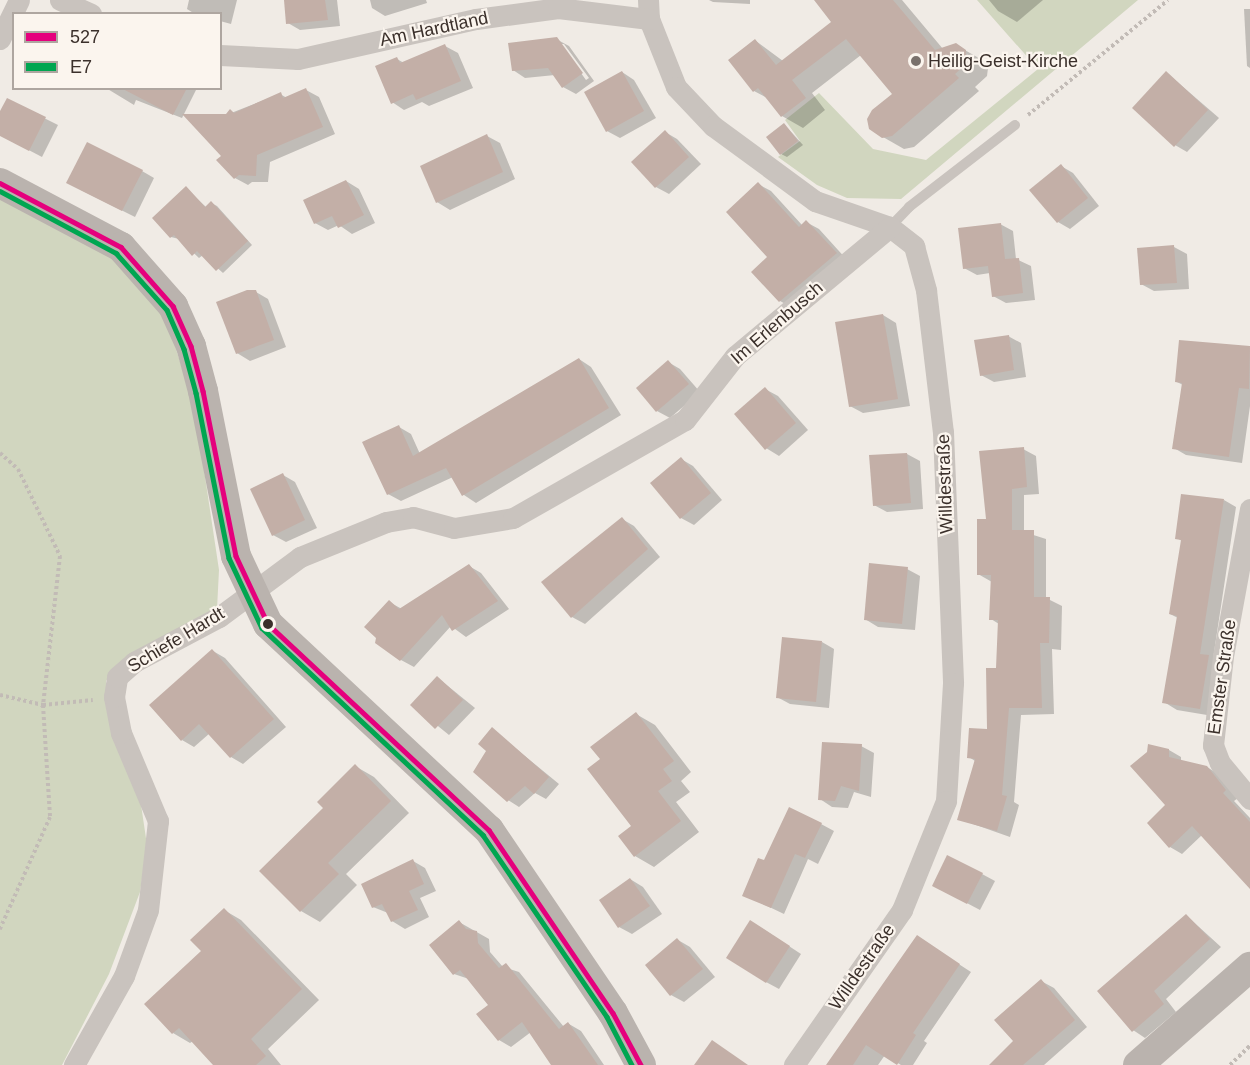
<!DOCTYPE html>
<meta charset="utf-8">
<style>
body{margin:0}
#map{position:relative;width:1250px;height:1065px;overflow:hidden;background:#f0ebe5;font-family:Helvetica,sans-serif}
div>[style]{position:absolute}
.green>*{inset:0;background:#d1d6bf}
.shadow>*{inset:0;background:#0003}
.building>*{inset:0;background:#c3afa7}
.path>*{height:4px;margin-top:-2px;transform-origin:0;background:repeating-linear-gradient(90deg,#c2bbb6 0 3px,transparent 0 6px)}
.lane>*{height:10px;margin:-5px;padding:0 5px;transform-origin:5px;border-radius:5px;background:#c9c3be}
.street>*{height:21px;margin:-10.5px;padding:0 10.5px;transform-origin:10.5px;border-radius:10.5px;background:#c9c3be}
.secondary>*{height:30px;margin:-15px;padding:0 15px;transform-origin:15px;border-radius:15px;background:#bab3ae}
.bus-1>*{height:4.5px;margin:-2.25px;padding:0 2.25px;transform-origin:2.25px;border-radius:2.25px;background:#e5007d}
.bus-2>*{height:4.5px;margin:-2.25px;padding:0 2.25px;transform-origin:2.25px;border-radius:2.25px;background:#00a651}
.dots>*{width:16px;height:16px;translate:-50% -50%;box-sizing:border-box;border:3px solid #fbf5ee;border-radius:50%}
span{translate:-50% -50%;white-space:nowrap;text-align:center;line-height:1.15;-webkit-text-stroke:4.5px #fbf5ee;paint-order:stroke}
.street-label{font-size:18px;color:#3b302b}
.poi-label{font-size:18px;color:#3b302b}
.left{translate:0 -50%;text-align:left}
.legend{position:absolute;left:12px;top:12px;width:210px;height:78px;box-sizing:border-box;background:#fbf5ee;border:2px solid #aea6a0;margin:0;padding:8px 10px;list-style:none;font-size:18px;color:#3b302b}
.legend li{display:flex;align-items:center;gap:12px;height:30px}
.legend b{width:30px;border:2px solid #aea6a0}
</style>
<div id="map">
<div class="green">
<i style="clip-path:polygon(977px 0,1138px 0,901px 199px,847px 198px,817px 185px,778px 157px,800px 141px,785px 120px,819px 93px,873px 149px,926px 160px,1038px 69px)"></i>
<i style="clip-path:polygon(0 195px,116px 256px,164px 310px,195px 410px,219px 570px,217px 609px,116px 666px,106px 681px,107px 713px,140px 798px,147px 845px,140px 892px,109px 974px,62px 1065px,0 1065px)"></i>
</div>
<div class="shadow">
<i style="clip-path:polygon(189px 0,237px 0,231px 24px,220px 21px,220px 14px,195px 14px,187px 9px)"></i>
<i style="clip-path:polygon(285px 0,337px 0,340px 26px,300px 30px,288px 23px)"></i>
<i style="clip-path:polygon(370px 0,426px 0,427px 3px,385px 16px,372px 8px)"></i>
<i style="clip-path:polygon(709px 0,750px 0,750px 4px,713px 2px)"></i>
<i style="clip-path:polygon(817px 0,902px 0,943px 49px,956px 45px,977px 57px,988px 68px,987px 76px,975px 87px,979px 91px,914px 147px,904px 149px,883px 137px,895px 95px,861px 55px,812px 93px,825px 110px,803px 128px,782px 116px,769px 99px,754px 91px,756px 41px,783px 61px,834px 22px)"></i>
<i style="clip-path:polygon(989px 0,1043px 0,1017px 22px,998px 11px)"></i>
<i style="clip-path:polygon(1244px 9px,1250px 9px,1250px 68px,1247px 66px)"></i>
<i style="clip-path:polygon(evenodd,556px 39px,569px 46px,594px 81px,576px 94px,563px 87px,555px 75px,525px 78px,513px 70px,556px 39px,560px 44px,564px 44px,589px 78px,586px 80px,560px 44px)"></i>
<i style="clip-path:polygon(445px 46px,458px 53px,473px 88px,429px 106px,422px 102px,404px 110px,392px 102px,397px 59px,404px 63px)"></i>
<i style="clip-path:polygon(622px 72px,634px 80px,656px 118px,620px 138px,607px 131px)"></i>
<i style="clip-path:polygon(1167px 73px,1219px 118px,1187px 152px,1175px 145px)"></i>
<i style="clip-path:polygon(106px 88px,197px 88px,182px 118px,136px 100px,134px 105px)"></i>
<i style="clip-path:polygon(306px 90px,319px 97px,335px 134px,270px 162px,268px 182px,252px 182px,248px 185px,235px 178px,218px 160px,223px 156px,226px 115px,280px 94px,287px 98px)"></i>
<i style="clip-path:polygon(8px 100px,58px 125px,42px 157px,0 135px,0 115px)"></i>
<i style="clip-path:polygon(784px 124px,803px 145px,787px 157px,781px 154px)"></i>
<i style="clip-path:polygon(665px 132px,677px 139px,701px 164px,669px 194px,656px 187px,633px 162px)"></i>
<i style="clip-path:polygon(487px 136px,500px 143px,515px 179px,450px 210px,437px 202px)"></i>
<i style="clip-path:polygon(1061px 166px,1073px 173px,1099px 206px,1070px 229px,1058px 222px)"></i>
<i style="clip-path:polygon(142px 171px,154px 178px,135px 217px,81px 190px)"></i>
<i style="clip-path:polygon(346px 181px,359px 189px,375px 223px,352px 234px,339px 225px,328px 230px,315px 223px)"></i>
<i style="clip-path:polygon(758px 184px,771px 191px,802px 225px,806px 222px,819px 229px,848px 261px,793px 308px,780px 301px,753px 272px,769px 257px)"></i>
<i style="clip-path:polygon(186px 188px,206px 207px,211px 203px,217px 206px,252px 245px,223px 273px,203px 255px,199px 258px,179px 239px,171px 237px,154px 218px)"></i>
<i style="clip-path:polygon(1000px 224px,1013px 231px,1016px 259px,1031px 266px,1035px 300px,1006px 303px,993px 296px,990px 273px,977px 275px,964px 268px)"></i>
<i style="clip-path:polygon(1174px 247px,1187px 254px,1189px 289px,1154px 291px,1141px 284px)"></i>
<i style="clip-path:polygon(256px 292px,268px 299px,286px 347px,250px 361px,237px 353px)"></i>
<i style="clip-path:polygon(883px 315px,896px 323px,910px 406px,863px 413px,850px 406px)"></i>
<i style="clip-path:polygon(1008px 336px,1021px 343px,1026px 377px,994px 382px,981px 375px)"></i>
<i style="clip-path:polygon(1180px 342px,1250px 348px,1250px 406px,1242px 463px,1186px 455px,1174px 448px,1183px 385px,1177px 382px)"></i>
<i style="clip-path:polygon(579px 359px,591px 367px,621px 415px,476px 503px,464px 495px,453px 477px,401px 501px,388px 494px,399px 427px,411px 434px,420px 454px)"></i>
<i style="clip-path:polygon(668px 362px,680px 369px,700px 392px,670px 418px,657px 411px)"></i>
<i style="clip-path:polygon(765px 389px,778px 396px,808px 430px,779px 456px,766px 448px)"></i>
<i style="clip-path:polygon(1023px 449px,1036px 456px,1039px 494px,1024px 495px,1024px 532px,1046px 539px,1046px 598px,1062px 606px,1061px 650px,1052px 649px,1054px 714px,1021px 715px,1014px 802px,1019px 805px,1010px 837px,959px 819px,975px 761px,969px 757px,988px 731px,998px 670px,999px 624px,991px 619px,992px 582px,978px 574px,987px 520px)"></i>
<i style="clip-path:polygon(907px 454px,920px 461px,923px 509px,887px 512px,874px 505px)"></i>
<i style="clip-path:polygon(681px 459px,693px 466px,722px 500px,694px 525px,681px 518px)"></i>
<i style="clip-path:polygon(283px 475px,295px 482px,317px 528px,286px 542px,273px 535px)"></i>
<i style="clip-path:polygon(1224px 500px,1236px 507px,1213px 659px,1213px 716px,1177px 710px,1164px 702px,1178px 618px,1170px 614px,1182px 541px,1177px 538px)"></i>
<i style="clip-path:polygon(622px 519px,634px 526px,660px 557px,585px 624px,572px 617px,543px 583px)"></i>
<i style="clip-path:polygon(469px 566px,481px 573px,509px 609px,466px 637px,451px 626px,414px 667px,401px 660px,389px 602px,402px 609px)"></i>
<i style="clip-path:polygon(907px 569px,920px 576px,915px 630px,878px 627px,865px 619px)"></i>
<i style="clip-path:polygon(822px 642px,834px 649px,829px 708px,790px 704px,777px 697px)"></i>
<i style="clip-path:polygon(213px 651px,225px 658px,286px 727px,243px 764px,231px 757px,210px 733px,194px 747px,182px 740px)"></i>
<i style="clip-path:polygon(438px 678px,475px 708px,449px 735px,412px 705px)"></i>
<i style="clip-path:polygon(636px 714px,655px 725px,691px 772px,681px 781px,690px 792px,676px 802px,699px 832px,654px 867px,635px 856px,633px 826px,602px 760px)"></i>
<i style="clip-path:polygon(492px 729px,559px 784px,546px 799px,535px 793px,519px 807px,508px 800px,488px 750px)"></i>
<i style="clip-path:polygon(861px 746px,874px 753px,871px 797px,854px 792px,848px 808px,832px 807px,820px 799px)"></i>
<i style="clip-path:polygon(1169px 750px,1181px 757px,1181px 762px,1207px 767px,1220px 775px,1238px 798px,1234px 801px,1250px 818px,1250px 887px,1202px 835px,1182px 854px,1170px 847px,1149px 823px,1167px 805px)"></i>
<i style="clip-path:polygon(355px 766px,374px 777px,409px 813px,346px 874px,357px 885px,320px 922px,301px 911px,325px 808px)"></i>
<i style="clip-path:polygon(821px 824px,834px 831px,818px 864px,808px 859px,784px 914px,744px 895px,764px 862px)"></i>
<i style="clip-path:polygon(413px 861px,425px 868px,436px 891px,420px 898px,429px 917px,405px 929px,392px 921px,388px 913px,373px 907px)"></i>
<i style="clip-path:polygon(982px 874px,995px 881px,980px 910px,946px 892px)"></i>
<i style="clip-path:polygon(630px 879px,643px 887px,662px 914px,632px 934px,619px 927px)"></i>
<i style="clip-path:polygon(224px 910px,241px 920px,319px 1000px,268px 1049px,281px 1065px,215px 1065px,193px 1041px,190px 1043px,173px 1033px,203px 951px)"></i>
<i style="clip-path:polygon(1187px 916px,1221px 947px,1166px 999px,1176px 1012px,1145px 1038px,1133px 1030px)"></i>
<i style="clip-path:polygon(459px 922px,489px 939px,490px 952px,503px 967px,519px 972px,564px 1027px,569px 1024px,581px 1031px,604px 1065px,553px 1065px,531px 1032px,511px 1047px,499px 1040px,490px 1005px,469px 979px,454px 974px)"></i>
<i style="clip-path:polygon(763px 929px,801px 954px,779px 989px,766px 982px)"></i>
<i style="clip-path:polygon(917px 937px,971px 972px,924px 1041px,927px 1043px,913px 1065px,901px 1065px,885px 1055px,878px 1065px,829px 1065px)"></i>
<i style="clip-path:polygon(678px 940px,690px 947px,715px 977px,684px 1002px,671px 995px,647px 965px)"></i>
<i style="clip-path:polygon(1041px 981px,1054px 988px,1087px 1027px,1044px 1065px,991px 1065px,1015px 1041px)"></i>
</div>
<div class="building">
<i style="clip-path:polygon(284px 0,325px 0,328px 20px,286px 24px)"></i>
<i style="clip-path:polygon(814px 0,893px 0,935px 50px,956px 43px,966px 50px,966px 64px,955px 74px,959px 78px,892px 136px,882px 138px,869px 129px,867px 119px,872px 110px,892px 94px,846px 39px,792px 80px,806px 98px,781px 117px,758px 88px,753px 92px,728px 60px,755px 39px,776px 65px,831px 22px)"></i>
<i style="clip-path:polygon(557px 37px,583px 73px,562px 88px,548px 68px,512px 71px,508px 43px)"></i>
<i style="clip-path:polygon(445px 44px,461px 81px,416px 100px,413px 94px,391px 104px,375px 66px,397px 57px,400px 63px)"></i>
<i style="clip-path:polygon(622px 71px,644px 111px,606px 132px,584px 92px)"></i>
<i style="clip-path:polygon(1166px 71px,1208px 110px,1174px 147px,1132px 108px)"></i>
<i style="clip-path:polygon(121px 88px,187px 88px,173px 115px)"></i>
<i style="clip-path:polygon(306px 88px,323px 127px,257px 155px,256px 176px,239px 175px,234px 179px,216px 160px,221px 156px,182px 114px,226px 114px,230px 109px,234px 113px,281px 92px,283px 98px)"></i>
<i style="clip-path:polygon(7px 98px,46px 117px,29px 151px,0 136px,0 111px)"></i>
<i style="clip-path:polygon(784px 123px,798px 141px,780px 155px,766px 137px)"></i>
<i style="clip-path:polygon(665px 130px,689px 157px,655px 188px,631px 162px)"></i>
<i style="clip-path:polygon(487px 134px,503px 172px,436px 203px,420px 166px)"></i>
<i style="clip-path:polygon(87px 142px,143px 170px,122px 211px,66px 183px)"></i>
<i style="clip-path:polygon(1061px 164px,1088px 198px,1057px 223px,1029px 190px)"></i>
<i style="clip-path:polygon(346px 180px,364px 215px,338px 228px,332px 216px,314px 224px,303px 200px)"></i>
<i style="clip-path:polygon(758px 182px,799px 227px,806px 220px,837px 253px,779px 302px,751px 272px,767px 257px,726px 212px)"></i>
<i style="clip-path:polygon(186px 186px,205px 207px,211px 201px,248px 241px,216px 271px,197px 251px,192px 256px,174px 235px,170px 238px,152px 218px)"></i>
<i style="clip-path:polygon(1001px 223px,1005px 259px,1019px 258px,1023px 293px,992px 297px,988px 266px,963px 269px,958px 228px)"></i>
<i style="clip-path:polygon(1174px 245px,1177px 283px,1140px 285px,1137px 248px)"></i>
<i style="clip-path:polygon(247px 290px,256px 290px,274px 340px,236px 354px,216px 302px)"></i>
<i style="clip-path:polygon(883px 314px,898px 399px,849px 407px,835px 322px)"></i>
<i style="clip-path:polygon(1009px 335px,1014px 370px,980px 376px,974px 340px)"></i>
<i style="clip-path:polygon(1179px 340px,1250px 346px,1249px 389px,1239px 388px,1229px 457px,1172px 449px,1182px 383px,1175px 382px)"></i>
<i style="clip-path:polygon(579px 358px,609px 408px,462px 496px,446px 468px,387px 495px,362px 442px,399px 425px,413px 456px)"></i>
<i style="clip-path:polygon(668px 360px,689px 384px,656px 412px,636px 388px)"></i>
<i style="clip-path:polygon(765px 387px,796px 423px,765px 450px,734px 414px)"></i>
<i style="clip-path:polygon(1024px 447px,1027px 487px,1012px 489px,1012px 530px,1034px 530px,1034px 597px,1050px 597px,1049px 643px,1040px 643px,1042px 708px,1009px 708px,1002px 795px,1007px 796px,997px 831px,957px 820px,975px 759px,967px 758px,969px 728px,987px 729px,986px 668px,996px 668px,998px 620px,989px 620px,991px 575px,977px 575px,977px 519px,986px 519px,979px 451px)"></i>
<i style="clip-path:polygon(907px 453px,911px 503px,873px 506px,869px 455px)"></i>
<i style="clip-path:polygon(681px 457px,711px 493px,680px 519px,650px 483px)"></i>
<i style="clip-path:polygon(283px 473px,305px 520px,272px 536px,250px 489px)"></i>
<i style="clip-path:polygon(1181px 494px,1224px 499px,1200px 654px,1209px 655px,1200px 709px,1162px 703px,1177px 616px,1169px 614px,1181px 540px,1175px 539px)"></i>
<i style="clip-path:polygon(622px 517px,648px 549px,571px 618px,541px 582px)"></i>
<i style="clip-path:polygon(869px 563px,908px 567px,902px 624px,864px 620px)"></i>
<i style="clip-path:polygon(469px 564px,498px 601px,452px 631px,442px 615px,400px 661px,375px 643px,376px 638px,364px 627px,389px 600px,399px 609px)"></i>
<i style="clip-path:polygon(782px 637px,822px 641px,816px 702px,776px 698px)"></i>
<i style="clip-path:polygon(212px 649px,274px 719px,230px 758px,199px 724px,181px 741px,149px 705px)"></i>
<i style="clip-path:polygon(437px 676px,463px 700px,435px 729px,410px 705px)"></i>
<i style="clip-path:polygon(636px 712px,674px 761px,663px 769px,672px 781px,658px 791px,681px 821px,634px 857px,618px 836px,631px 826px,587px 769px,600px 759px,590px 747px)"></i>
<i style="clip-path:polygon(492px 727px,549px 777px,534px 794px,525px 786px,507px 802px,473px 772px,486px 751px,478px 744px)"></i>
<i style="clip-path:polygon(822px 742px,862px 744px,859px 791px,841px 786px,835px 801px,818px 800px)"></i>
<i style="clip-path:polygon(1148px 744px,1169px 749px,1169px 757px,1207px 766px,1226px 790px,1223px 793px,1250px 822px,1250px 889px,1192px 826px,1169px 848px,1147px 823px,1165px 805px,1130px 766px,1147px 752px)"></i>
<i style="clip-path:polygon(355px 764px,391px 801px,328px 863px,339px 874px,300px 912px,259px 871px,323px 808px,317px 802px)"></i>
<i style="clip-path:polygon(789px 807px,822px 823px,805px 858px,795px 854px,771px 908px,742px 896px,758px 858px,764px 860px)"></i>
<i style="clip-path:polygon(947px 855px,983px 873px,967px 904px,932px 886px)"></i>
<i style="clip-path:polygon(413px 859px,424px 884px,409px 891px,418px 910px,391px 922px,382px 904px,372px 908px,361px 884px)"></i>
<i style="clip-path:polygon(630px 878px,650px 906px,618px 928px,599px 900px)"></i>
<i style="clip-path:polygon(224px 908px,302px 989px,251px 1039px,266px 1056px,256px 1065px,213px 1065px,179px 1028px,172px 1034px,144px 1004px,201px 951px,190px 940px)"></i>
<i style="clip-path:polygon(1186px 914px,1210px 939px,1154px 991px,1164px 1004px,1132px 1032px,1097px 991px)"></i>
<i style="clip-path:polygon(459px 920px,466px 929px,477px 931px,478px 943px,499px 968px,506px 963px,559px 1029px,568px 1022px,598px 1065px,551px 1065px,522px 1022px,498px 1041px,476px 1014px,488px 1005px,460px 970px,453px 975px,429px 945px)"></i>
<i style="clip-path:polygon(750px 920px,790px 946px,766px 983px,726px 958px)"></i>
<i style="clip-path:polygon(917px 935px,960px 964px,913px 1033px,916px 1035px,897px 1065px,866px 1045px,853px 1065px,826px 1065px)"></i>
<i style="clip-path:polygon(677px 938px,703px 969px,670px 996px,645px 965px)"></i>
<i style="clip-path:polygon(1041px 979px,1075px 1020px,1023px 1065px,989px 1065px,1013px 1041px,994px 1020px)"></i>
<i style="clip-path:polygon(712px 1040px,748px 1065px,694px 1065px)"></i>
</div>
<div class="path">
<i style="left:1028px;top:115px;width:181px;rotate:-39.4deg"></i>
<i style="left:0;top:453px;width:24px;rotate:42deg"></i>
<i style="left:18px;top:469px;width:97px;rotate:64.2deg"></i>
<i style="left:60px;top:556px;width:150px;rotate:96.5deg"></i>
<i style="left:43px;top:705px;width:50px;rotate:-5.7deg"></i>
<i style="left:0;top:695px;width:44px;rotate:13.1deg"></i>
<i style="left:43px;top:705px;width:112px;rotate:86.4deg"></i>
<i style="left:50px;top:817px;width:123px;rotate:114.1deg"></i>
<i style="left:1230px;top:1065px;width:28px;rotate:-44deg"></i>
</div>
<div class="lane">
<i style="left:890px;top:227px;width:28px;rotate:-46deg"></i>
<i style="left:909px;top:207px;width:134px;rotate:-37.7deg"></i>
</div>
<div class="street">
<i style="left:60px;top:0;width:34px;rotate:24deg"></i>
<i style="left:648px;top:0;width:19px;rotate:87deg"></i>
<i style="left:649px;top:19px;width:73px;rotate:68.3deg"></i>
<i style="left:676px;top:87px;width:54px;rotate:46.5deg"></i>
<i style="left:713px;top:126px;width:127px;rotate:36.3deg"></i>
<i style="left:815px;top:201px;width:79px;rotate:19.1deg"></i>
<i style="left:890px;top:227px;width:31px;rotate:38deg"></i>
<i style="left:914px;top:246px;width:46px;rotate:74.7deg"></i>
<i style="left:926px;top:290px;width:143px;rotate:83.2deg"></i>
<i style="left:943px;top:432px;width:251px;rotate:87.7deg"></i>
<i style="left:953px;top:683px;width:118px;rotate:93.4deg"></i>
<i style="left:946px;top:801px;width:118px;rotate:112deg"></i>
<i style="left:902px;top:910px;width:189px;rotate:124.9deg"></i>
<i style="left:0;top:39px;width:43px;rotate:-64deg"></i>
<i style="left:220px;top:55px;width:78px;rotate:2.9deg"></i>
<i style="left:298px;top:59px;width:182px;rotate:-12.7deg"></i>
<i style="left:476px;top:19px;width:83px;rotate:-7.6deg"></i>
<i style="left:558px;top:8px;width:92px;rotate:6.9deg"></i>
<i style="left:1250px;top:509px;width:149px;rotate:100.4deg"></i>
<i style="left:1223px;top:656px;width:90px;rotate:96.4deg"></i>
<i style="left:1213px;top:745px;width:19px;rotate:69deg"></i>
<i style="left:1220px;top:763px;width:47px;rotate:50.2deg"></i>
<i style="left:74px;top:1065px;width:102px;rotate:-60.7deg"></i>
<i style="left:124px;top:976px;width:70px;rotate:-70deg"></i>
<i style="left:148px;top:910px;width:90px;rotate:-83.6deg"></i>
<i style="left:158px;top:821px;width:95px;rotate:-112.8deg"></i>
<i style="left:121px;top:733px;width:37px;rotate:-101deg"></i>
<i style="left:114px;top:697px;width:20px;rotate:-81deg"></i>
<i style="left:117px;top:677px;width:23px;rotate:-41deg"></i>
<i style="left:134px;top:662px;width:96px;rotate:-27.9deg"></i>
<i style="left:219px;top:617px;width:101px;rotate:-36.5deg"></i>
<i style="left:300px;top:557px;width:93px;rotate:-22.1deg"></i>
<i style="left:386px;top:522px;width:27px;rotate:-10deg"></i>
<i style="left:413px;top:517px;width:42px;rotate:15deg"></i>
<i style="left:454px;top:528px;width:60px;rotate:-9.6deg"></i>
<i style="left:513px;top:518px;width:198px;rotate:-29.7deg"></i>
<i style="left:685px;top:420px;width:81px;rotate:-52deg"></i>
<i style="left:735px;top:356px;width:202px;rotate:-39.8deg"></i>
</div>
<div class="secondary">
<i style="left:0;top:183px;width:137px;rotate:27.9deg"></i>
<i style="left:121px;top:247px;width:79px;rotate:48.6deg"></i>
<i style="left:173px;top:306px;width:44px;rotate:65.8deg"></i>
<i style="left:191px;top:346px;width:47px;rotate:75.1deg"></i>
<i style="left:203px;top:391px;width:168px;rotate:78.7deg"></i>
<i style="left:236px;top:556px;width:75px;rotate:64.8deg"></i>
<i style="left:268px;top:624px;width:302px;rotate:43deg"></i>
<i style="left:489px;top:830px;width:221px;rotate:55.9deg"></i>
<i style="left:613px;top:1013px;width:59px;rotate:61.7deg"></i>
<i style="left:1138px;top:1065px;width:149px;rotate:-41.2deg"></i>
</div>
<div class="bus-1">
<i style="left:0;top:183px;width:137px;rotate:27.9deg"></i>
<i style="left:121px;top:247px;width:79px;rotate:48.6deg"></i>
<i style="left:173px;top:306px;width:44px;rotate:65.8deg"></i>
<i style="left:191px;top:346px;width:47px;rotate:75.1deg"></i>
<i style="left:203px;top:391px;width:168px;rotate:78.7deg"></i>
<i style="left:236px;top:556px;width:75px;rotate:64.8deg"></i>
<i style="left:268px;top:624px;width:302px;rotate:43deg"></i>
<i style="left:489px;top:830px;width:221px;rotate:55.9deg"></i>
<i style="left:613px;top:1013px;width:59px;rotate:61.7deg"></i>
</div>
<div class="bus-2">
<i style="left:0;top:191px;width:132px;rotate:28.1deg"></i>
<i style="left:116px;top:253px;width:76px;rotate:48.2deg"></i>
<i style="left:167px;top:310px;width:43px;rotate:66.4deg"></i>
<i style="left:184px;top:349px;width:46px;rotate:74.7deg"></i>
<i style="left:196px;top:393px;width:168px;rotate:78.7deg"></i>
<i style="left:229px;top:558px;width:77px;rotate:64.8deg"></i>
<i style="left:262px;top:628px;width:303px;rotate:43.1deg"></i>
<i style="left:483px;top:835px;width:220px;rotate:55.7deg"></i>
<i style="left:607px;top:1017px;width:54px;rotate:62.5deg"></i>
</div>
<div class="dots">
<i style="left:916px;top:61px;background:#7a716c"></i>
<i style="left:268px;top:624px;background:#3b302b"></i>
</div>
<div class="street-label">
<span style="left:434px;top:29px;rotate:-12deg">Am Hardtland</span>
<span style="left:777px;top:323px;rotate:-41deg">Im Erlenbusch</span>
<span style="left:945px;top:484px;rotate:-92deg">Willdestraße</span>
<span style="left:176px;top:640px;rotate:-31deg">Schiefe Hardt</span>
<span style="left:1222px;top:677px;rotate:-82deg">Emster Straße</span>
<span style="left:862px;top:967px;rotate:-55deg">Willdestraße</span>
</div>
<div class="poi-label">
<span class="left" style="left:928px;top:61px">Heilig-Geist-Kirche</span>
</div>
<ul class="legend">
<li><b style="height:8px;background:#e5007d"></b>527</li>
<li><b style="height:8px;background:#00a651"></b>E7</li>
</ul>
</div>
